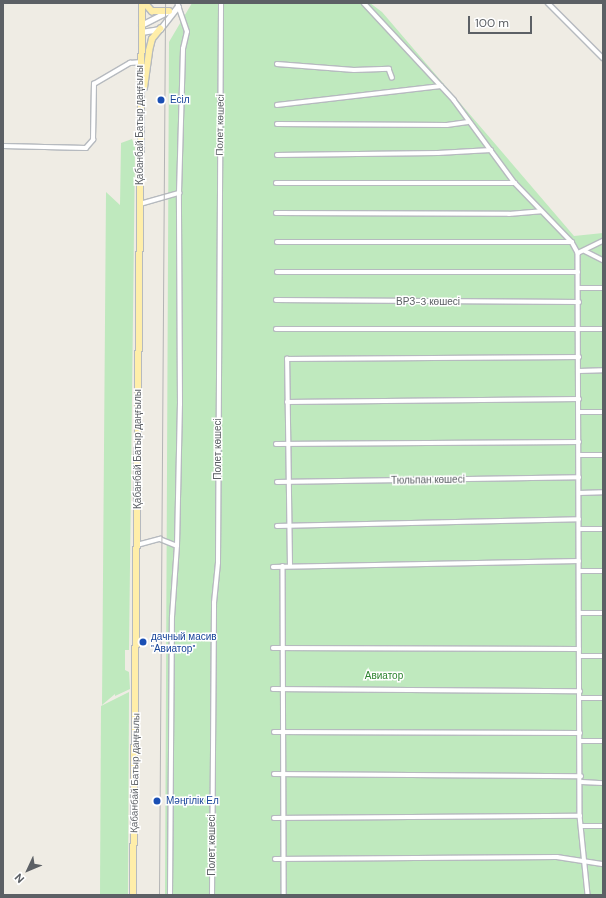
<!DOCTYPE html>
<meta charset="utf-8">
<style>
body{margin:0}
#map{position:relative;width:606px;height:898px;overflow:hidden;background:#efece4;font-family:"DM Sans",sans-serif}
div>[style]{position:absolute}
.green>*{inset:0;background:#bfe9be}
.roads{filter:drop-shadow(1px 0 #b6babf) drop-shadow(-1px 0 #b6babf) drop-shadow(0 1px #b6babf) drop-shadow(0 -1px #b6babf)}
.street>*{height:3.5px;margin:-1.75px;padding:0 1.75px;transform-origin:1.75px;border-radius:1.75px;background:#fff}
.secondary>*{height:5px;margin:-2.5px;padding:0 2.5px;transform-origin:2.5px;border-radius:2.5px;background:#fff}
.primary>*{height:5.5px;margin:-2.75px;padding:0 2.75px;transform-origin:2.75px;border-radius:2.75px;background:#ffeea9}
.tram>*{height:1px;margin:-0.5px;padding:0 0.5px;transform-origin:0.5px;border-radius:0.5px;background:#b3b4b5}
.dots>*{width:11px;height:11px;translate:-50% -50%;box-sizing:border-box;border:2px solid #fff;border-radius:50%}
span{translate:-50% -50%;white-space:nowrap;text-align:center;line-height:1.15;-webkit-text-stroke:3px #fff;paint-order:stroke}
.transit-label{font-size:10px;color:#164399}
.left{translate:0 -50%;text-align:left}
.street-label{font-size:10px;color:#5c6065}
.park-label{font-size:10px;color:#2d832f}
.frame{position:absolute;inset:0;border:4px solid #5c6065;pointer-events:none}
.north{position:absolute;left:8px;top:850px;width:40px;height:40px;-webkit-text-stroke:3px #fff;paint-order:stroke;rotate:226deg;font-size:11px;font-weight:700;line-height:16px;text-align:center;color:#5c6065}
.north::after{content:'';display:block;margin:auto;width:14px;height:18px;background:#5c6065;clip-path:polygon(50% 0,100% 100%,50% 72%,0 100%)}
.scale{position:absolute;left:468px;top:16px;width:64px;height:18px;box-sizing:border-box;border:2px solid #5c6065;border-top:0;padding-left:5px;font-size:12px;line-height:14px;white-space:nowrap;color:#5c6065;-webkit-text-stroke:3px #fff;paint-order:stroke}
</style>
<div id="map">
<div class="green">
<i style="clip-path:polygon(192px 3px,370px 3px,382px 12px,574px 236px,603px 233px,603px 895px,165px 895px,169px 42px)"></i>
<i style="clip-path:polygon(132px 139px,135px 147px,129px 650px,125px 650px,125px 670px,129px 672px,130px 689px,115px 696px,115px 694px,102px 705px,106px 192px,120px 205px,121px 143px)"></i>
<i style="clip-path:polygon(129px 692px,128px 895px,100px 895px,101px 706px)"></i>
</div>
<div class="roads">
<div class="street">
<i style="left:364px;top:3px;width:132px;rotate:47.1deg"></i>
<i style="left:454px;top:100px;width:103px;rotate:53.7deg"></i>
<i style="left:515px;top:183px;width:82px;rotate:46deg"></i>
<i style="left:572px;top:242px;width:13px;rotate:61deg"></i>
<i style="left:578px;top:253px;width:563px;rotate:89.8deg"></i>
<i style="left:580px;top:816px;width:79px;rotate:84.2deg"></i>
<i style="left:548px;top:3px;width:78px;rotate:45deg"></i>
<i style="left:277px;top:64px;width:77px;rotate:4.5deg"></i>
<i style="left:354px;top:70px;width:35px;rotate:-2deg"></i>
<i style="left:389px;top:69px;width:9px;rotate:69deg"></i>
<i style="left:277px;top:105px;width:165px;rotate:-6.6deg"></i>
<i style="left:277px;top:124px;width:170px;rotate:0.3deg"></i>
<i style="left:447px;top:125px;width:21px;rotate:-8deg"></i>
<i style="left:3px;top:146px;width:83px;rotate:1.4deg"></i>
<i style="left:86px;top:148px;width:11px;rotate:-49deg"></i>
<i style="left:93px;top:140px;width:56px;rotate:-89deg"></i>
<i style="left:94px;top:84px;width:42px;rotate:-30.3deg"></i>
<i style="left:130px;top:63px;width:11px;rotate:-5deg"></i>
<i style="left:277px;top:155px;width:161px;rotate:-0.7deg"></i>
<i style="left:438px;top:153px;width:53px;rotate:-3.2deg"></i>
<i style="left:276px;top:183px;width:239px"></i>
<i style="left:140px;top:204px;width:41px;rotate:-15.8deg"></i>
<i style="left:276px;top:213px;width:233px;rotate:0.2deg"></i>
<i style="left:509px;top:214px;width:32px;rotate:-5deg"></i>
<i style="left:277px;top:242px;width:295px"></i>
<i style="left:585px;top:251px;width:20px;rotate:27deg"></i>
<i style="left:578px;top:253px;width:28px;rotate:-26deg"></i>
<i style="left:277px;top:272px;width:301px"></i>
<i style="left:579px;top:288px;width:24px"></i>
<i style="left:276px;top:300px;width:303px;rotate:0.4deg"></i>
<i style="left:276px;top:329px;width:327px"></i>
<i style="left:579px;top:371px;width:24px;rotate:-2deg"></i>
<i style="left:287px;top:402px;width:292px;rotate:-0.6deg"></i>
<i style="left:579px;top:412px;width:24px"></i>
<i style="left:276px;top:444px;width:303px;rotate:-0.4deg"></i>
<i style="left:579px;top:455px;width:24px"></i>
<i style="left:277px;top:482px;width:302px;rotate:-0.9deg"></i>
<i style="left:579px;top:493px;width:24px;rotate:-2deg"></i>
<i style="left:277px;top:526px;width:302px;rotate:-1.3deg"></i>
<i style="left:580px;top:529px;width:23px"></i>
<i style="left:137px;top:545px;width:24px;rotate:-15deg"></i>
<i style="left:160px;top:539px;width:18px;rotate:22deg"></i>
<i style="left:283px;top:566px;width:329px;rotate:89.8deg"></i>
<i style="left:290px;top:566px;width:207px;rotate:-90.8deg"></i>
<i style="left:287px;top:359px;width:292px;rotate:-0.4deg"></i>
<i style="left:273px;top:567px;width:306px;rotate:-1.1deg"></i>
<i style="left:579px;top:571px;width:24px"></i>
<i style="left:579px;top:613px;width:24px"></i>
<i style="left:273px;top:648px;width:306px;rotate:0.2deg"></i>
<i style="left:580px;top:656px;width:23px"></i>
<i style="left:273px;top:689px;width:307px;rotate:0.4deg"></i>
<i style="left:580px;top:698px;width:23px"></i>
<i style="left:274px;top:732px;width:306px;rotate:0.2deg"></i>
<i style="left:580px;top:741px;width:23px"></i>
<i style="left:274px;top:774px;width:307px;rotate:0.4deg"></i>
<i style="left:582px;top:782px;width:21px;rotate:3deg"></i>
<i style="left:274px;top:818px;width:306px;rotate:-0.4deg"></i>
<i style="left:582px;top:826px;width:21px"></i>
<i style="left:275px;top:859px;width:282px;rotate:-0.4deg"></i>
<i style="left:557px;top:857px;width:47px;rotate:8.7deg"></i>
<i style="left:170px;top:895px;width:278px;rotate:-89.6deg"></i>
<i style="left:172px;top:617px;width:71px;rotate:-86deg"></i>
<i style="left:177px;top:546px;width:141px;rotate:-88.8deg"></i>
<i style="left:180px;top:405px;width:212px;rotate:-90.3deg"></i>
<i style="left:179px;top:193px;width:144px;rotate:-88.4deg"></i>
<i style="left:183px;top:49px;width:17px;rotate:-77deg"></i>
<i style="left:187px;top:32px;width:28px;rotate:-109deg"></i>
<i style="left:212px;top:895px;width:292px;rotate:-89.6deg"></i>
<i style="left:214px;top:603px;width:40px;rotate:-84.3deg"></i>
<i style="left:218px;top:563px;width:560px;rotate:-89.69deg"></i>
</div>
<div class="secondary">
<i style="left:141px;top:25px;width:31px;rotate:-27deg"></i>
<i style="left:141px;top:32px;width:19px;rotate:-9deg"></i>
<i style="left:160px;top:29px;width:29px;rotate:-52deg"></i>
</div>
<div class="primary">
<i style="left:145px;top:3px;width:11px;rotate:49deg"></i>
<i style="left:152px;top:11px;width:17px"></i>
<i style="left:144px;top:88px;width:37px;rotate:-82deg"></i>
<i style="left:149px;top:51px;width:12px;rotate:-76deg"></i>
<i style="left:152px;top:39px;width:13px;rotate:-51deg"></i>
<i style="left:133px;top:895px;width:892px;rotate:-89.42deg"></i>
</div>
</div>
<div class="tram">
<i style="left:159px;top:895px;width:892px;rotate:-89.61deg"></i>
</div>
<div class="dots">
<i style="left:161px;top:100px;background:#1a4fb4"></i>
<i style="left:143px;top:642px;background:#1a4fb4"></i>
<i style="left:157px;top:801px;background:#1a4fb4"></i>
</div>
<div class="transit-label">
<span class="left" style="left:170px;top:100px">Есіл</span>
<span class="left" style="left:151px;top:642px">дачный масив<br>"Авиатор"</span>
<span class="left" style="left:166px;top:801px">Мәңгілік Ел</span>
</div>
<div class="street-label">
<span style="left:140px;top:125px;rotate:-90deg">Қабанбай Батыр даңғылы</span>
<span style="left:220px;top:125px;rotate:-89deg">Полет көшесі</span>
<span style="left:428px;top:302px">ВРЗ-3 көшесі</span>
<span style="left:138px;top:449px;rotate:-90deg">Қабанбай Батыр даңғылы</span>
<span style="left:218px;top:449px;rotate:-90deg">Полет көшесі</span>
<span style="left:428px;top:480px;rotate:-1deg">Тюльпан көшесі</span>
<span style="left:135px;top:773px;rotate:-89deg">Қабанбай Батыр даңғылы</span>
<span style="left:212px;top:845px;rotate:-90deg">Полет көшесі</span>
</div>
<div class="park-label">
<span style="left:384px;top:676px">Авиатор</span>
</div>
<div class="frame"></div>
<div class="north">N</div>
<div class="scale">100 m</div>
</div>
